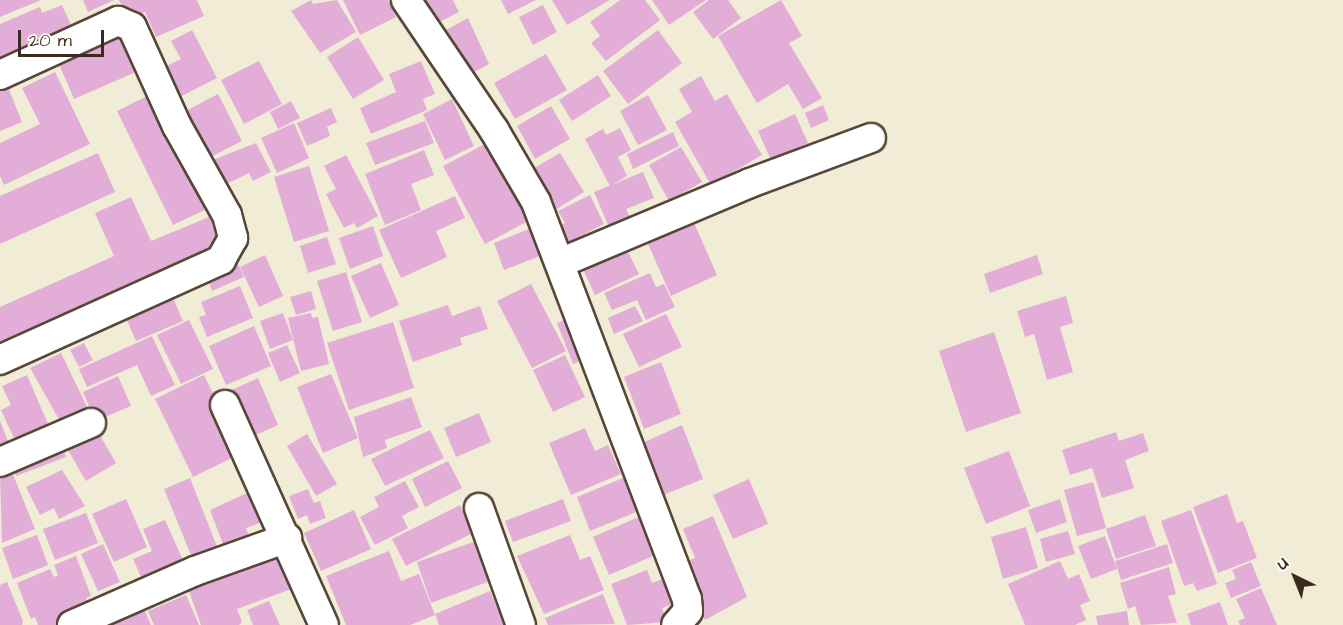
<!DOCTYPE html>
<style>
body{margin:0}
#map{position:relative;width:1343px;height:625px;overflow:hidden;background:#f1ecd5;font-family:"Architects Daughter",sans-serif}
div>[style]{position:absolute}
.building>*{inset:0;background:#e2aed7}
.roads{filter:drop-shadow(2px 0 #564739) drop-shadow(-2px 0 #564739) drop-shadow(0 2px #564739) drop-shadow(0 -2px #564739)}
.minor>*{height:28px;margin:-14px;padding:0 14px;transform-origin:14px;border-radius:14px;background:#fff}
span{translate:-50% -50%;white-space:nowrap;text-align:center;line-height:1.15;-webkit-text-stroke:4.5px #fdfcf7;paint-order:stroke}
.north{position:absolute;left:1265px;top:547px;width:60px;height:60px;-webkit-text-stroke:4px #fdfcf7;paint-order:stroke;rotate:317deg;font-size:16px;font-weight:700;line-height:24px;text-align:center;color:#3b2a1e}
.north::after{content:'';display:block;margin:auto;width:21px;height:27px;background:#3b2a1e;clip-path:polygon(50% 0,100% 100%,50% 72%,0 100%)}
.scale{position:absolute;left:18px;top:30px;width:86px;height:27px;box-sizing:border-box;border:3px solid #3b2a1e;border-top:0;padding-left:8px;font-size:18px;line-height:21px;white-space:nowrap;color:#3b2a1e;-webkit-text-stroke:4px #fdfcf7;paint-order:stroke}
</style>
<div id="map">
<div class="building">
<i style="clip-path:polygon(0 0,41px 0,0 17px)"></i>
<i style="clip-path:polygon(83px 0,114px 0,88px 12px)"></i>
<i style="clip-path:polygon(119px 0,197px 0,204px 16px,156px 37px,145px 12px,128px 20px)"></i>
<i style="clip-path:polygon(311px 0,313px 4px,337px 0,356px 32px,320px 53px,291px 11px)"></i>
<i style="clip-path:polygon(343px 0,388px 0,396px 17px,360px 35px)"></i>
<i style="clip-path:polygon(417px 0,453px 0,459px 12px,432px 26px)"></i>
<i style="clip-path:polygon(501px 0,536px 0,508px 14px)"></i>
<i style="clip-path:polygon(552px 0,610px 0,567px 25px)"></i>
<i style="clip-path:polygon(620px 0,645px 0,660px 20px,606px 61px,591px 43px,600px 36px,590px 22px)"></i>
<i style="clip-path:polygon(652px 0,706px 0,669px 25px)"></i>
<i style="clip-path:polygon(709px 0,728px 0,741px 18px,713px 39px,693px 12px)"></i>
<i style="clip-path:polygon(781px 0,802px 36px,789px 43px,822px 98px,803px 109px,788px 84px,757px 103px,718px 36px)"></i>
<i style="clip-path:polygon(62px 5px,77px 39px,0 72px,0 24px,40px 7px,42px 13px)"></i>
<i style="clip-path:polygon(543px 5px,557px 32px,533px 45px,519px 17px)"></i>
<i style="clip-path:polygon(468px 18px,489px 64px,465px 77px,435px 36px)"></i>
<i style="clip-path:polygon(125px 28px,143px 69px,74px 99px,56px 57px)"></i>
<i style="clip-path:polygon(192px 30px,217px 78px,174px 100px,158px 70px,181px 59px,171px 41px)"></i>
<i style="clip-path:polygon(658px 30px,682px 63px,628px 104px,603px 71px)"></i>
<i style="clip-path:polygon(358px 37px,384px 80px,353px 99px,327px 57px)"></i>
<i style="clip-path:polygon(546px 54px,567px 90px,515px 119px,494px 83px)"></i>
<i style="clip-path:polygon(259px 61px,282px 104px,244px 124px,221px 80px)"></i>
<i style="clip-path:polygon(421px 61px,435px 94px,423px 99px,427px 110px,371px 134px,360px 108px,396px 92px,389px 74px)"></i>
<i style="clip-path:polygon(55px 72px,90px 144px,4px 185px,0 176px,0 143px,40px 124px,22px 88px)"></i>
<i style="clip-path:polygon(598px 75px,611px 96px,572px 121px,559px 100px)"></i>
<i style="clip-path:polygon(701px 76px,715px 101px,727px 94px,762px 155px,711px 185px,675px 122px,692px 112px,679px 89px)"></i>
<i style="clip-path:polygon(6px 82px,22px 122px,0 131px,0 85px)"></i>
<i style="clip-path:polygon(157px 91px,213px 206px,173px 225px,117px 111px)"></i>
<i style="clip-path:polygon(218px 94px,242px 141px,205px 160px,182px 113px)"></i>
<i style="clip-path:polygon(648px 95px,667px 130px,638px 145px,620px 111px)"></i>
<i style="clip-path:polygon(452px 99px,474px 146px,445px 160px,423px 114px)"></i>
<i style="clip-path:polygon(291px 101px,300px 118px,278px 129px,270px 112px)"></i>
<i style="clip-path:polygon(823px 105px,829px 120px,811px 128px,805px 113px)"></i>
<i style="clip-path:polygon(551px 106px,570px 139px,535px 159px,517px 126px)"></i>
<i style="clip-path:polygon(331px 108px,337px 122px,327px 127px,330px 136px,307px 146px,297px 123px)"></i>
<i style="clip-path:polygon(795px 114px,808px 143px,771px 160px,758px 131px)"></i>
<i style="clip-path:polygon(425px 121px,434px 143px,375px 165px,366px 143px)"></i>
<i style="clip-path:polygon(294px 123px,309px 158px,277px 173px,261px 138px)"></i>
<i style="clip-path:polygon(620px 128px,631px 150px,618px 157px,627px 176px,610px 186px,585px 139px,603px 129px,606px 135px)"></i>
<i style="clip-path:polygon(673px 132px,679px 146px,633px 169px,627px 154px)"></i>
<i style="clip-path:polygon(489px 142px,530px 220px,485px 244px,443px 166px)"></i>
<i style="clip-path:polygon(256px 143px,271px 172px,253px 181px,249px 173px,222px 186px,210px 161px)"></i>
<i style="clip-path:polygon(681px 147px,702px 182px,669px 201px,649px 165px)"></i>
<i style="clip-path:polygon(424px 150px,434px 175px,411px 184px,421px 210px,385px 225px,365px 174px)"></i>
<i style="clip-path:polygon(98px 153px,115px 192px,0 244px,0 196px)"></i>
<i style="clip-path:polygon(560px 153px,584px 192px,555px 210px,531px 170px)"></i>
<i style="clip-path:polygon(346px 155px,378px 216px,357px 228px,354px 223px,344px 228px,326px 194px,336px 189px,324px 166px)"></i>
<i style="clip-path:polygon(309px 166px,329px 231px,294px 242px,274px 177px)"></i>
<i style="clip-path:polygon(643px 172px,654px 198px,626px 209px,630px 217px,608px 225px,594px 192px)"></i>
<i style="clip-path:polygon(590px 195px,604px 224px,567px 243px,558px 226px,565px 223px,558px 211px)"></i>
<i style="clip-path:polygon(455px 196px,465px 218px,436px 231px,447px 257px,401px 278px,379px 230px)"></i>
<i style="clip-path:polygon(131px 197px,151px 241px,209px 217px,224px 249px,0 350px,0 307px,114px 256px,95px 213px)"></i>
<i style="clip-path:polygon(691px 216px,717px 275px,671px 296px,645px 237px)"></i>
<i style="clip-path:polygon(373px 226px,383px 256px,350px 269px,339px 238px)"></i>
<i style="clip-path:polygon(534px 227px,545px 254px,504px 270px,494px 243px)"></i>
<i style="clip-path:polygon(327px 237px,336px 264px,308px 273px,300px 246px)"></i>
<i style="clip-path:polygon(623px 242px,639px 274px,595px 295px,580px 263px)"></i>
<i style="clip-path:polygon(265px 255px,283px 296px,259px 307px,240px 267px)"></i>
<i style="clip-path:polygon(1037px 255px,1043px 274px,990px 293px,984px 274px)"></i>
<i style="clip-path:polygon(381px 263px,399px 305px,370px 318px,351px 276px)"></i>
<i style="clip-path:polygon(238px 264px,244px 277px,212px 291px,207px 277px)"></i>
<i style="clip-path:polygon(346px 272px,362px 322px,333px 331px,317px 281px)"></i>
<i style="clip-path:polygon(650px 273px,656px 287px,664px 284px,675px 307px,646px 320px,637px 300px,612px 310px,604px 293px)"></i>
<i style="clip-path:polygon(531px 284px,566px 351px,532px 368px,497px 301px)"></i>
<i style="clip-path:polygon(240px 286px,253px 318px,207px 337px,199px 317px,206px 315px,201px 302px)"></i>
<i style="clip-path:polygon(170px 291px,183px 321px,136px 341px,123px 311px)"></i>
<i style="clip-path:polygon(311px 291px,316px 309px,296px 315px,290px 297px)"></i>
<i style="clip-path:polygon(1066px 296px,1073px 323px,1060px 327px,1073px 372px,1047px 380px,1034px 334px,1025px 337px,1017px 311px)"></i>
<i style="clip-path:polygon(448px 305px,452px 316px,480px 306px,488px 329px,460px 338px,462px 345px,413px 362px,399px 321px)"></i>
<i style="clip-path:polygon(635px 306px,643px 321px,614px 334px,608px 318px)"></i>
<i style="clip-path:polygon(283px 313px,293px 340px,270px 349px,260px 321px)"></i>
<i style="clip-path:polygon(311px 313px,312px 318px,318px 317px,329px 364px,301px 371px,288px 318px)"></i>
<i style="clip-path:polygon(666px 314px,682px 347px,639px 367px,623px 334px)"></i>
<i style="clip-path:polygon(576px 315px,592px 356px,573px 364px,557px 323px)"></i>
<i style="clip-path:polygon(189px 320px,213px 369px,181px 384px,157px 335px)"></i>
<i style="clip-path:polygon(393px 322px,414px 388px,349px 410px,327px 343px)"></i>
<i style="clip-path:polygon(254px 326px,271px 366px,226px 385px,209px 346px)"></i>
<i style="clip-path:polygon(994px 332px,1021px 413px,966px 432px,939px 351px)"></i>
<i style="clip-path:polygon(152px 336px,175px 385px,151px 396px,137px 365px,87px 387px,79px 369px)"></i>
<i style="clip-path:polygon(84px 343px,93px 360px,79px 367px,70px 350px)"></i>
<i style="clip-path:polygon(287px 345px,300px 373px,280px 382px,268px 353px)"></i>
<i style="clip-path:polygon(61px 353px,92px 417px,65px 430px,30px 368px)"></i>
<i style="clip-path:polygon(565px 355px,585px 397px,553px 412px,533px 370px)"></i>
<i style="clip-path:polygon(661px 362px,681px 414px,644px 429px,624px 377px)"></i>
<i style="clip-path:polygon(331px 374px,358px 438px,323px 453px,297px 387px)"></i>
<i style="clip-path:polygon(27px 375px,51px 431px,18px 447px,1px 410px,11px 405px,2px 386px)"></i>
<i style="clip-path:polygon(204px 375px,242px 453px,193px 477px,155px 399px)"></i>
<i style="clip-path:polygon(118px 376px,131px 406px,95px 421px,83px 392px)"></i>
<i style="clip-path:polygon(258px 378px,278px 425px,247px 439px,227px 392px)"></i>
<i style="clip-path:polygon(411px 397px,422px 427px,385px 440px,387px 448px,363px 457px,354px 417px)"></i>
<i style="clip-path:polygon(479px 413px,491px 442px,456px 457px,444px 428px)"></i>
<i style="clip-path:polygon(0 421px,10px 446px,0 450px)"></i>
<i style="clip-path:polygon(682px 425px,703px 479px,656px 498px,636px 446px)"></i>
<i style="clip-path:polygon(95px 427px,116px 463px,86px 481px,65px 445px)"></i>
<i style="clip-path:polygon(585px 428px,595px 451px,608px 445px,621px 474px,571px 495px,549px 443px)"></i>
<i style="clip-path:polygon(430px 430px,444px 458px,385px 486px,371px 459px)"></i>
<i style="clip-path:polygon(1116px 432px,1119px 441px,1143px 433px,1149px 451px,1125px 460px,1134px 488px,1102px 498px,1092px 468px,1070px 475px,1062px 450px)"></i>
<i style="clip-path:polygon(307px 434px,337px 484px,316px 496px,287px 446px)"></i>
<i style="clip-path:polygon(60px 440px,66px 457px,16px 476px,10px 459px)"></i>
<i style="clip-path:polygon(1009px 451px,1030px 506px,986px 524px,964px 468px)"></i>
<i style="clip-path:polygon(448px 461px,462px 488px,425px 507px,412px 479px)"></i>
<i style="clip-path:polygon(10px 467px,35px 529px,2px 543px,0 471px)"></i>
<i style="clip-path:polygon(62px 470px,85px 506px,59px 519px,54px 508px,40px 515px,26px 487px)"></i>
<i style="clip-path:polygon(628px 476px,641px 510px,590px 531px,577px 497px)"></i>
<i style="clip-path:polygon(190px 478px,220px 554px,195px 565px,164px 489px)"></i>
<i style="clip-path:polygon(749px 479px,768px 524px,733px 539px,713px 495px)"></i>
<i style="clip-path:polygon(405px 481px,419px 507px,402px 516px,408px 528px,375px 545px,360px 517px,379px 507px,374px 497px)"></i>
<i style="clip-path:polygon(1093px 482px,1106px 528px,1077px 536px,1064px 490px)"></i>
<i style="clip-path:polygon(258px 488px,270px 519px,246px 528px,251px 542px,226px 552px,210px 510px)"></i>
<i style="clip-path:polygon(308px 489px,314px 503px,320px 501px,326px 518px,310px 524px,307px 515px,298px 519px,289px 496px)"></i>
<i style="clip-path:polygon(1227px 494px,1237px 523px,1243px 521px,1257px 558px,1218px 573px,1193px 507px)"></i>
<i style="clip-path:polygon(126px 499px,147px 547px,114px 562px,92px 514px)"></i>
<i style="clip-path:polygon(563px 499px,571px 521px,513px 542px,505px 521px)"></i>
<i style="clip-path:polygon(1060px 499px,1067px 522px,1036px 533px,1028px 510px)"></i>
<i style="clip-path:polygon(460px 505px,473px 533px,406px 566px,392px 539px)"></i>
<i style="clip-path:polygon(354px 510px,371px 549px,321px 571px,304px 533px)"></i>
<i style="clip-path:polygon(1191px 510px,1217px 584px,1197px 591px,1193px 583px,1184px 586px,1161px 521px)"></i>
<i style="clip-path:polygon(86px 513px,98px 543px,55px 560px,43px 529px)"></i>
<i style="clip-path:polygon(643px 515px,660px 553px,609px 575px,593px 537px)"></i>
<i style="clip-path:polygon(1145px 515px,1156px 546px,1116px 559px,1106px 529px)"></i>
<i style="clip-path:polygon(713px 516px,747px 597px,705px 620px,681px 564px,695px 558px,683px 529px)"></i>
<i style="clip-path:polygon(165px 520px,187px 569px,145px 586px,133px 559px,152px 551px,143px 529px)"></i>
<i style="clip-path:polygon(1026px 527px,1038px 568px,1003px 579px,991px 537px)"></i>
<i style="clip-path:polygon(1068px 531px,1075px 554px,1046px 562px,1040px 539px)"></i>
<i style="clip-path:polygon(37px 535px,48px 565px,13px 579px,2px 548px)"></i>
<i style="clip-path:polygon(570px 535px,580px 560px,590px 556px,604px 590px,544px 614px,517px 556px)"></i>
<i style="clip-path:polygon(1105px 536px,1117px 569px,1091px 579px,1078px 546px)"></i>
<i style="clip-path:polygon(479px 540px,493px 580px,431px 603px,417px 562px)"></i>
<i style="clip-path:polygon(103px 544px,120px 582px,98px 591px,81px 554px)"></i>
<i style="clip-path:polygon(1167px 544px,1173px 563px,1121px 580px,1115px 561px)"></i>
<i style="clip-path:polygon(389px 551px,401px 581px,419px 574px,435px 615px,410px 625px,346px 625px,326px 576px)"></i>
<i style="clip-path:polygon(76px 556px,91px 596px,86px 598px,91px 613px,59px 625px,38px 625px,35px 617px,31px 619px,17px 583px,50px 569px,54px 577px,58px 575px,54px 565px)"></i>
<i style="clip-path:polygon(283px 556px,294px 588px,237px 609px,242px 622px,239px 625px,201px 625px,186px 583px,254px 558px,257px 566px)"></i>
<i style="clip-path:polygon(1060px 561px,1068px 579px,1079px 574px,1090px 601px,1080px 605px,1086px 620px,1075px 625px,1025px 625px,1008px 584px)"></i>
<i style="clip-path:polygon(1251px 562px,1261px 586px,1231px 598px,1225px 583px,1236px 579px,1232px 570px)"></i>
<i style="clip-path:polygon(1169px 567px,1176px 594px,1168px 596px,1177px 623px,1141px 625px,1135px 606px,1128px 609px,1120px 583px)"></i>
<i style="clip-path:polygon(647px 570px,652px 583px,671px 576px,680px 601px,662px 608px,667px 622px,627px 625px,611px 584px)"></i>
<i style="clip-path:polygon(7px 582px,23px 621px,22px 625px,0 625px,0 585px)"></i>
<i style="clip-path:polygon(1261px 588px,1277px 625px,1240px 625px,1238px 621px,1245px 618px,1236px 599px)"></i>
<i style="clip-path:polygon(490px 591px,504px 625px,439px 625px,435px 614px)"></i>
<i style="clip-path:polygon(603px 594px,615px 624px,548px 625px,545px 618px)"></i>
<i style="clip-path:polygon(186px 595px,199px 625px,154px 625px,148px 611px)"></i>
<i style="clip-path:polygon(269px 601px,280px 625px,253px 625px,247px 610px)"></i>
<i style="clip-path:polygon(1220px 602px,1228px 625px,1191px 625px,1187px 614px)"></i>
<i style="clip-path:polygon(142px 605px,151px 625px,104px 625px)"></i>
<i style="clip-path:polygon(1127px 611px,1129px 625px,1098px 625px,1096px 616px)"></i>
</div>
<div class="roads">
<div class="minor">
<i style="left:406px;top:0;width:157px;rotate:55.9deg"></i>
<i style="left:494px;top:130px;width:83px;rotate:59.7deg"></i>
<i style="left:536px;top:202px;width:425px;rotate:69.2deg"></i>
<i style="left:687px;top:599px;width:12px;rotate:85deg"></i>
<i style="left:688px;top:611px;width:18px;rotate:131deg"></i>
<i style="left:0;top:75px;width:130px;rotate:-24.6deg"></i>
<i style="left:118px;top:21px;width:15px;rotate:23deg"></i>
<i style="left:132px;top:27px;width:109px;rotate:65.6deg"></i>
<i style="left:177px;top:126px;width:102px;rotate:60.7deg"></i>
<i style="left:227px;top:215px;width:24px;rotate:75deg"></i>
<i style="left:233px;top:238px;width:25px;rotate:119deg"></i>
<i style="left:221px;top:260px;width:243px;rotate:155.7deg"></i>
<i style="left:560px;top:263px;width:206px;rotate:-22.8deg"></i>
<i style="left:750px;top:183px;width:129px;rotate:-20.4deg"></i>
<i style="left:225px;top:405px;width:241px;rotate:65.8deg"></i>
<i style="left:0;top:462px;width:99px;rotate:-23.2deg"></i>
<i style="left:479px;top:508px;width:124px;rotate:70.3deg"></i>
<i style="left:72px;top:625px;width:134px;rotate:-23.7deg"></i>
<i style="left:195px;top:571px;width:98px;rotate:-19.7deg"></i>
</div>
</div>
<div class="north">U</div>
<div class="scale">20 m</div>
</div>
